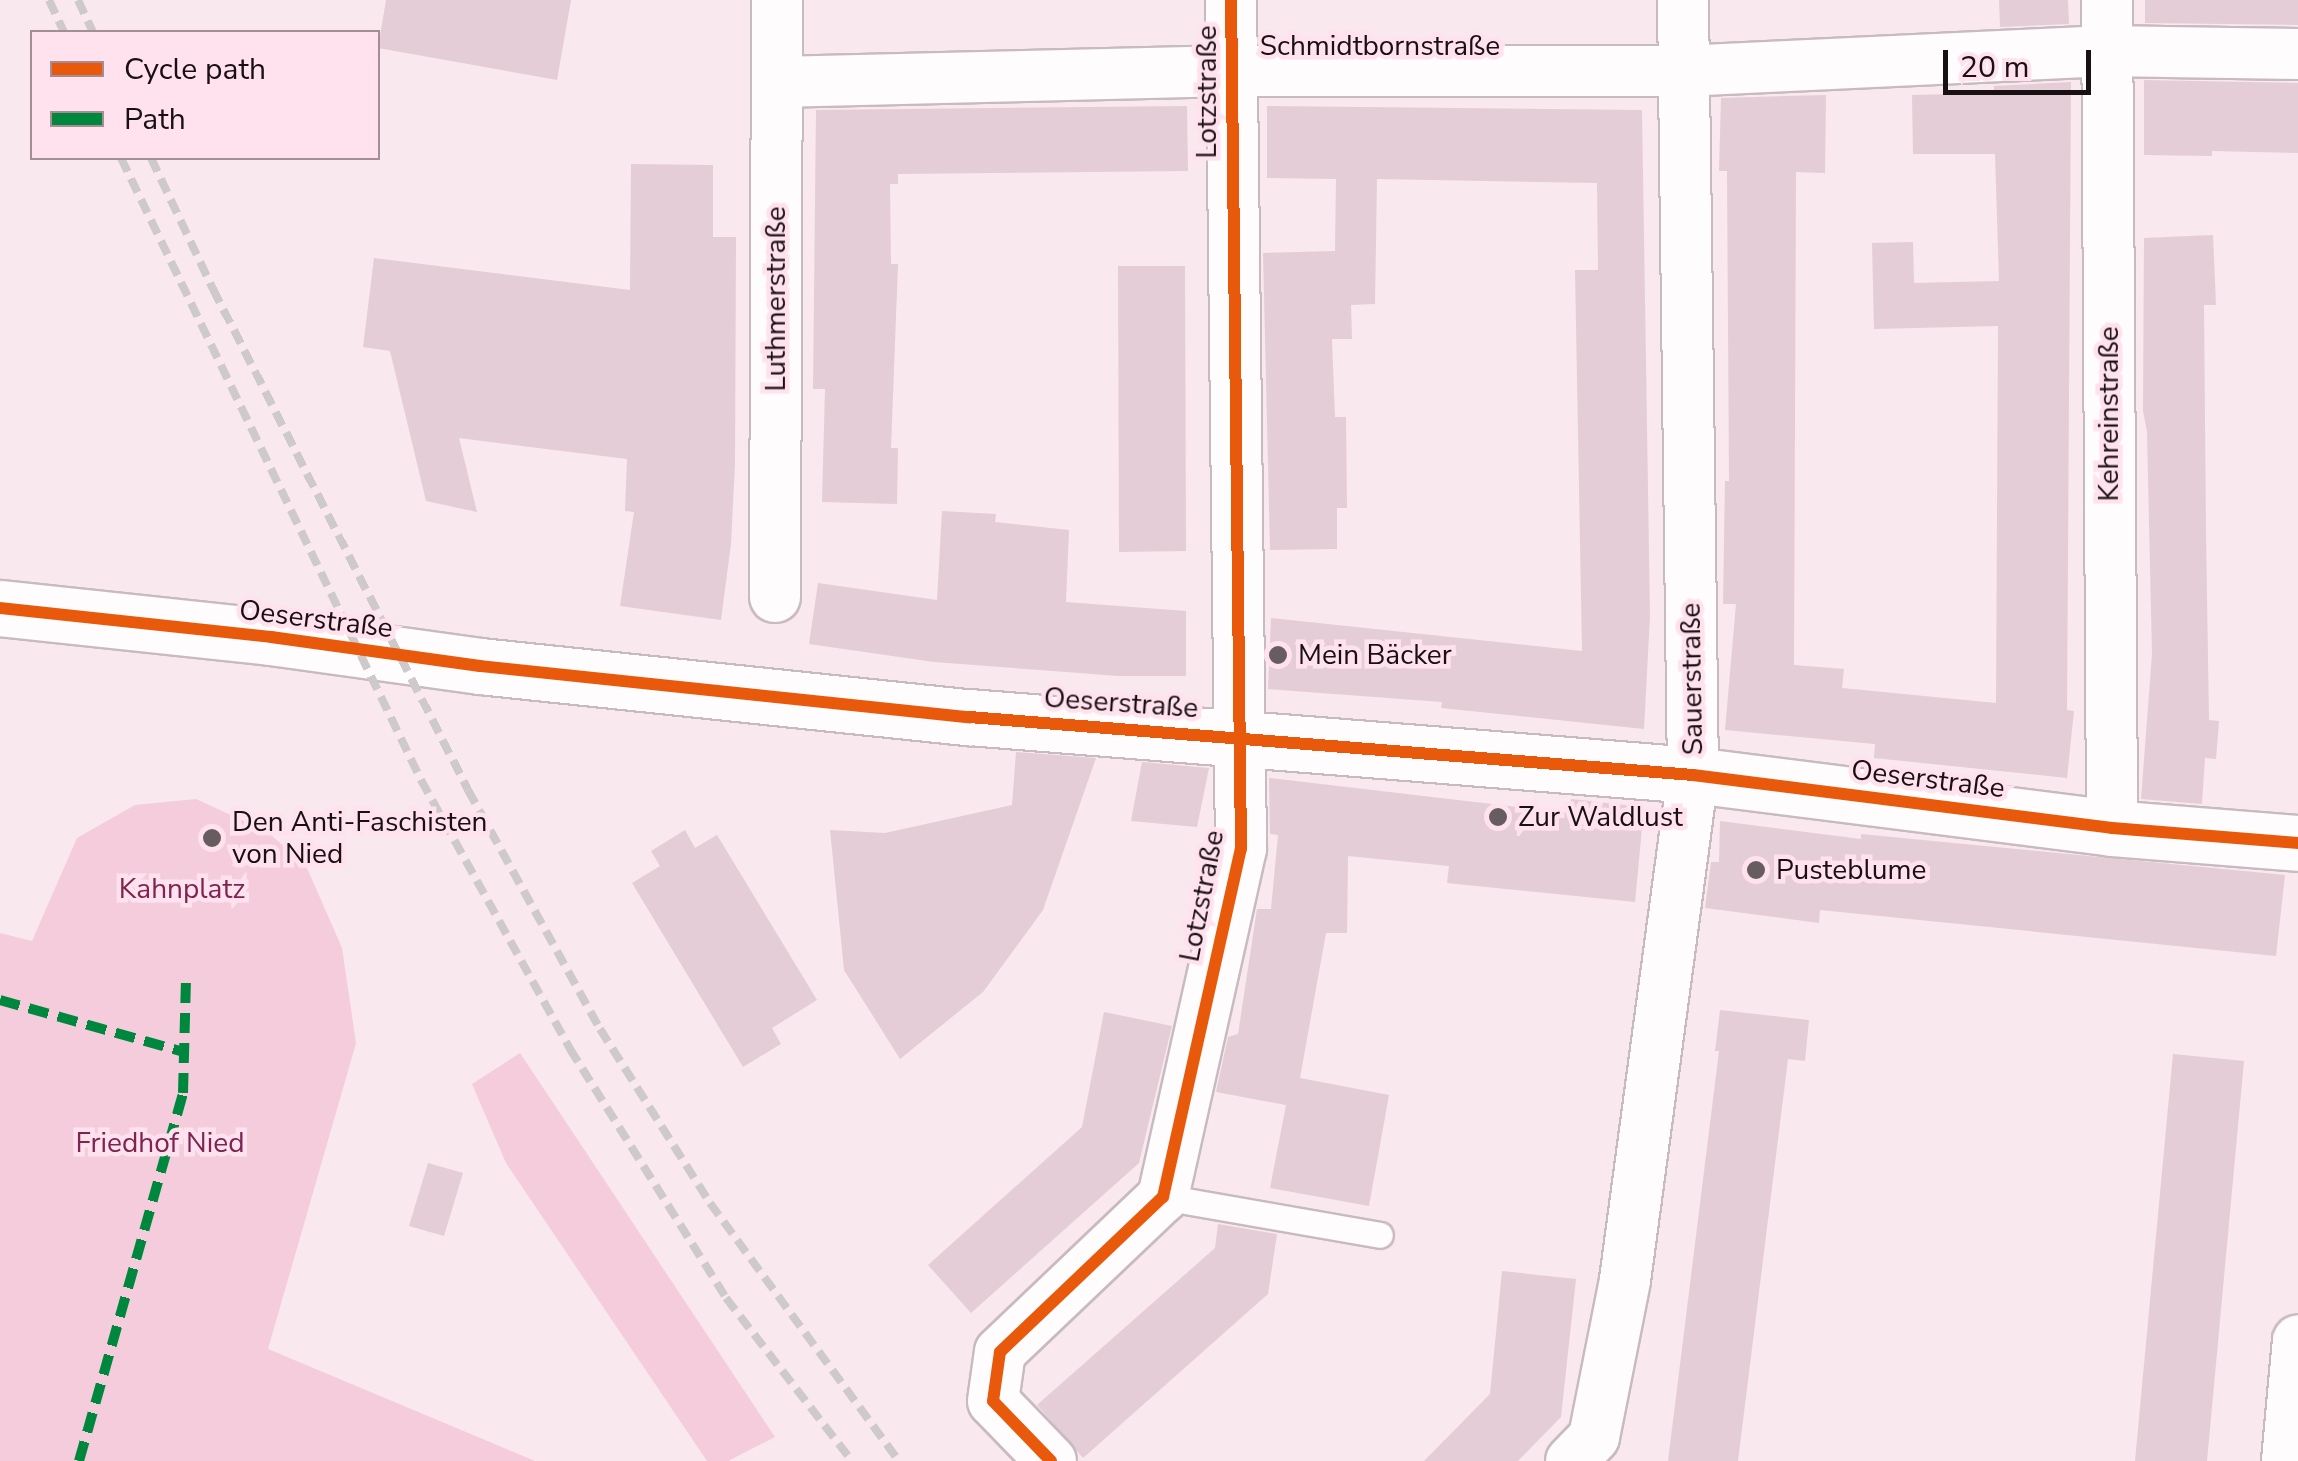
<!DOCTYPE html>
<meta charset="utf-8">
<style>
body{margin:0}
#map{position:relative;width:2298px;height:1461px;overflow:hidden;background:#f9e8ee;font-family:"Nunito Sans",sans-serif}
div>[style]{position:absolute}
.green>*{inset:0;background:#f4ccdc}
.building>*{inset:0;background:#e4cdd6}
.roads{filter:drop-shadow(2px 0 #c8bbc0) drop-shadow(-2px 0 #c8bbc0) drop-shadow(0 2px #c8bbc0) drop-shadow(0 -2px #c8bbc0)}
.service>*{height:25px;margin:-12.5px;padding:0 12.5px;transform-origin:12.5px;border-radius:12.5px;background:#fefcfc}
.minor>*{height:50px;margin:-25px;padding:0 25px;transform-origin:25px;border-radius:25px;background:#fefcfc}
.tertiary>*{height:55px;margin:-27.5px;padding:0 27.5px;transform-origin:27.5px;border-radius:27.5px;background:#fefcfc}
.rail>*{height:8px;margin-top:-4px;transform-origin:0;background:repeating-linear-gradient(90deg,#cec9ca 0 15px,transparent 0 23px)}
.quiet>*{height:10px;margin-top:-5px;transform-origin:0;background:repeating-linear-gradient(90deg,#00873e 0 20px,transparent 0 30px)}
.cycleway>*{height:12px;margin:-6px;padding:0 6px;transform-origin:6px;border-radius:6px;background:#e8590c}
.dots>*{width:28px;height:28px;translate:-50% -50%;box-sizing:border-box;border:5px solid #ffe2ed;border-radius:50%}
span{translate:-50% -50%;white-space:nowrap;text-align:center;line-height:1.15;-webkit-text-stroke:9px #ffe2ed;paint-order:stroke}
.street-label{font-size:28px;color:#191014}
.poi-label{font-size:28px;color:#191014}
.left{translate:0 -50%;text-align:left}
.park-label{font-size:28px;color:#7d2451}
.legend{position:absolute;left:30px;top:30px;width:350px;height:130px;box-sizing:border-box;background:#ffe2ed;border:2px solid #a38e96;margin:0;padding:12px 18px;list-style:none;font-size:30px;color:#191014}
.legend li{display:flex;align-items:center;gap:20px;height:50px}
.legend b{width:50px;border:2px solid #a38e96}
.scale{position:absolute;left:1943px;top:50px;width:148px;height:45px;box-sizing:border-box;border:5px solid #191014;border-top:0;padding-left:12px;font-size:30px;line-height:35px;white-space:nowrap;color:#191014;-webkit-text-stroke:8px #ffe2ed;paint-order:stroke}
</style>
<div id="map">
<div class="green">
<i style="clip-path:polygon(196px 799px,268px 832px,307px 868px,342px 948px,356px 1043px,268px 1349px,535px 1461px,0 1461px,0 933px,32px 941px,77px 838px,135px 805px)"></i>
<i style="clip-path:polygon(520px 1053px,775px 1437px,728px 1461px,707px 1461px,506px 1163px,472px 1084px)"></i>
</div>
<div class="building">
<i style="clip-path:polygon(386px 0,571px 0,557px 80px,378px 48px)"></i>
<i style="clip-path:polygon(1999px 0,2068px 0,2069px 24px,2000px 27px)"></i>
<i style="clip-path:polygon(2145px 0,2298px 0,2298px 25px,2145px 23px)"></i>
<i style="clip-path:polygon(2144px 80px,2298px 83px,2298px 153px,2212px 151px,2212px 156px,2144px 155px)"></i>
<i style="clip-path:polygon(2071px 82px,2067px 710px,2074px 711px,2067px 778px,1874px 758px,1875px 744px,1725px 730px,1736px 604px,1723px 604px,1725px 481px,1729px 481px,1727px 171px,1719px 171px,1721px 98px,1826px 95px,1825px 173px,1796px 172px,1794px 665px,1844px 669px,1842px 688px,1996px 703px,1998px 326px,1874px 329px,1872px 243px,1913px 242px,1914px 283px,1999px 281px,1995px 154px,1913px 154px,1912px 95px,1994px 93px,1994px 86px)"></i>
<i style="clip-path:polygon(1187px 106px,1188px 171px,898px 174px,898px 184px,890px 184px,891px 264px,898px 264px,891px 448px,898px 448px,897px 504px,822px 502px,825px 389px,813px 389px,816px 110px)"></i>
<i style="clip-path:polygon(1267px 106px,1642px 110px,1650px 616px,1644px 729px,1441px 708px,1442px 702px,1268px 689px,1271px 618px,1582px 651px,1575px 270px,1598px 270px,1597px 183px,1377px 179px,1375px 304px,1351px 305px,1352px 339px,1332px 339px,1335px 417px,1346px 417px,1347px 508px,1337px 508px,1337px 549px,1270px 550px,1263px 253px,1335px 251px,1336px 179px,1267px 178px)"></i>
<i style="clip-path:polygon(631px 164px,713px 165px,713px 237px,736px 237px,735px 464px,731px 544px,721px 620px,620px 606px,634px 512px,625px 511px,627px 459px,459px 438px,477px 512px,426px 501px,390px 351px,363px 347px,374px 258px,630px 290px)"></i>
<i style="clip-path:polygon(2213px 235px,2216px 305px,2204px 305px,2206px 533px,2209px 720px,2219px 721px,2216px 759px,2205px 758px,2202px 804px,2141px 799px,2152px 654px,2147px 432px,2143px 411px,2144px 238px)"></i>
<i style="clip-path:polygon(1118px 266px,1185px 266px,1186px 551px,1119px 552px)"></i>
<i style="clip-path:polygon(942px 511px,996px 514px,995px 522px,1069px 530px,1066px 602px,1186px 611px,1186px 676px,1119px 676px,934px 662px,809px 644px,818px 583px,937px 600px)"></i>
<i style="clip-path:polygon(1016px 752px,1096px 758px,1043px 910px,983px 992px,900px 1059px,844px 970px,830px 830px,885px 833px,1012px 805px)"></i>
<i style="clip-path:polygon(1142px 762px,1209px 768px,1197px 827px,1131px 821px)"></i>
<i style="clip-path:polygon(1269px 778px,1570px 813px,1571px 799px,1644px 807px,1635px 902px,1447px 883px,1449px 866px,1348px 856px,1347px 933px,1326px 933px,1300px 1078px,1389px 1095px,1369px 1206px,1270px 1188px,1286px 1105px,1216px 1092px,1228px 1037px,1238px 1034px,1257px 909px,1271px 909px,1278px 835px,1270px 834px)"></i>
<i style="clip-path:polygon(1720px 821px,1861px 839px,1861px 834px,2285px 875px,2276px 956px,1820px 910px,1819px 923px,1705px 908px,1711px 862px,1719px 862px)"></i>
<i style="clip-path:polygon(685px 830px,695px 848px,717px 835px,817px 1000px,772px 1028px,781px 1044px,743px 1067px,632px 883px,660px 866px,651px 851px)"></i>
<i style="clip-path:polygon(1720px 1010px,1809px 1020px,1805px 1061px,1788px 1059px,1738px 1461px,1668px 1461px,1719px 1051px,1715px 1051px)"></i>
<i style="clip-path:polygon(1104px 1012px,1172px 1026px,1139px 1163px,971px 1313px,928px 1265px,1082px 1127px)"></i>
<i style="clip-path:polygon(2173px 1054px,2244px 1061px,2207px 1461px,2135px 1461px)"></i>
<i style="clip-path:polygon(428px 1163px,463px 1173px,444px 1236px,409px 1226px)"></i>
<i style="clip-path:polygon(1218px 1224px,1277px 1234px,1268px 1294px,1083px 1458px,1037px 1405px,1215px 1248px)"></i>
<i style="clip-path:polygon(1502px 1271px,1576px 1279px,1561px 1417px,1518px 1461px,1424px 1461px,1490px 1394px)"></i>
</div>
<div class="roads">
<div class="service">
<i style="left:1163px;top:1197px;width:220px;rotate:9.9deg"></i>
</div>
<div class="minor">
<i style="left:2107px;top:0;width:828px;rotate:89.65deg"></i>
<i style="left:777px;top:82px;width:454px;rotate:-1.4deg"></i>
<i style="left:1231px;top:71px;width:451px"></i>
<i style="left:1682px;top:71px;width:425px;rotate:-2.7deg"></i>
<i style="left:2107px;top:51px;width:191px;rotate:0.9deg"></i>
<i style="left:775px;top:597px;width:597px;rotate:-89.81deg"></i>
<i style="left:1051px;top:1461px;width:83px;rotate:-134deg"></i>
<i style="left:993px;top:1401px;width:49px;rotate:-81.9deg"></i>
<i style="left:1000px;top:1352px;width:225px;rotate:-43.6deg"></i>
<i style="left:1163px;top:1197px;width:357px;rotate:-77.4deg"></i>
<i style="left:1241px;top:849px;width:849px;rotate:-90.67deg"></i>
<i style="left:1571px;top:1461px;width:33px;rotate:-46deg"></i>
<i style="left:1594px;top:1437px;width:160px;rotate:-78.8deg"></i>
<i style="left:1625px;top:1280px;width:510px;rotate:-82.33deg"></i>
<i style="left:1693px;top:775px;width:775px;rotate:-90.74deg"></i>
<i style="left:2287px;top:1461px;width:121px;rotate:-84.8deg"></i>
</div>
<div class="tertiary">
<i style="left:0;top:608px;width:273px;rotate:6.1deg"></i>
<i style="left:271px;top:637px;width:211px;rotate:7.9deg"></i>
<i style="left:480px;top:666px;width:492px;rotate:6deg"></i>
<i style="left:969px;top:717px;width:726px;rotate:4.58deg"></i>
<i style="left:1693px;top:775px;width:422px;rotate:7.2deg"></i>
<i style="left:2112px;top:828px;width:187px;rotate:4.6deg"></i>
</div>
</div>
<div class="rail">
<i style="left:49px;top:0;width:35px;rotate:65deg"></i>
<i style="left:78px;top:0;width:35px;rotate:65deg"></i>
<i style="left:121px;top:158px;width:691px;rotate:64.25deg"></i>
<i style="left:421px;top:780px;width:308px;rotate:61deg"></i>
<i style="left:570px;top:1049px;width:294px;rotate:57.9deg"></i>
<i style="left:726px;top:1298px;width:206px;rotate:52.3deg"></i>
<i style="left:151px;top:158px;width:145px;rotate:64.7deg"></i>
<i style="left:213px;top:289px;width:562px;rotate:63.02deg"></i>
<i style="left:468px;top:790px;width:273px;rotate:61.1deg"></i>
<i style="left:600px;top:1029px;width:206px;rotate:57.7deg"></i>
<i style="left:710px;top:1203px;width:320px;rotate:53.8deg"></i>
</div>
<div class="quiet">
<i style="left:0;top:1000px;width:191px;rotate:15.8deg"></i>
<i style="left:79px;top:1461px;width:382px;rotate:-74.2deg"></i>
<i style="left:183px;top:1093px;width:112px;rotate:-88.5deg"></i>
</div>
<div class="cycleway">
<i style="left:0;top:608px;width:273px;rotate:6.1deg"></i>
<i style="left:271px;top:637px;width:211px;rotate:7.9deg"></i>
<i style="left:480px;top:666px;width:492px;rotate:6deg"></i>
<i style="left:969px;top:717px;width:726px;rotate:4.58deg"></i>
<i style="left:1693px;top:775px;width:422px;rotate:7.2deg"></i>
<i style="left:2112px;top:828px;width:187px;rotate:4.6deg"></i>
<i style="left:1051px;top:1461px;width:83px;rotate:-134deg"></i>
<i style="left:993px;top:1401px;width:49px;rotate:-81.9deg"></i>
<i style="left:1000px;top:1352px;width:225px;rotate:-43.6deg"></i>
<i style="left:1163px;top:1197px;width:357px;rotate:-77.4deg"></i>
<i style="left:1241px;top:849px;width:849px;rotate:-90.67deg"></i>
</div>
<div class="dots">
<i style="left:1278px;top:655px;background:#675c60"></i>
<i style="left:1498px;top:817px;background:#675c60"></i>
<i style="left:212px;top:838px;background:#675c60"></i>
<i style="left:1756px;top:870px;background:#675c60"></i>
</div>
<div class="street-label">
<span style="left:1380px;top:46px">Schmidtbornstraße</span>
<span style="left:1207px;top:92px;rotate:-90deg">Lotzstraße</span>
<span style="left:776px;top:299px;rotate:-90deg">Luthmerstraße</span>
<span style="left:2109px;top:414px;rotate:-90deg">Kehreinstraße</span>
<span style="left:316px;top:619px;rotate:7deg">Oeserstraße</span>
<span style="left:1692px;top:679px;rotate:-91deg">Sauerstraße</span>
<span style="left:1121px;top:703px;rotate:4deg">Oeserstraße</span>
<span style="left:1928px;top:779px;rotate:7deg">Oeserstraße</span>
<span style="left:1202px;top:896px;rotate:-79deg">Lotzstraße</span>
</div>
<div class="poi-label">
<span class="left" style="left:1298px;top:655px">Mein Bäcker</span>
<span class="left" style="left:1518px;top:817px">Zur Waldlust</span>
<span class="left" style="left:232px;top:838px">Den Anti-Faschisten<br>von Nied</span>
<span class="left" style="left:1776px;top:870px">Pusteblume</span>
</div>
<div class="park-label">
<span style="left:182px;top:889px">Kahnplatz</span>
<span style="left:160px;top:1143px">Friedhof Nied</span>
</div>
<ul class="legend">
<li><b style="height:12px;background:#e8590c"></b>Cycle path</li>
<li><b style="height:12px;background:#00873e"></b>Path</li>
</ul>
<div class="scale">20 m</div>
</div>
